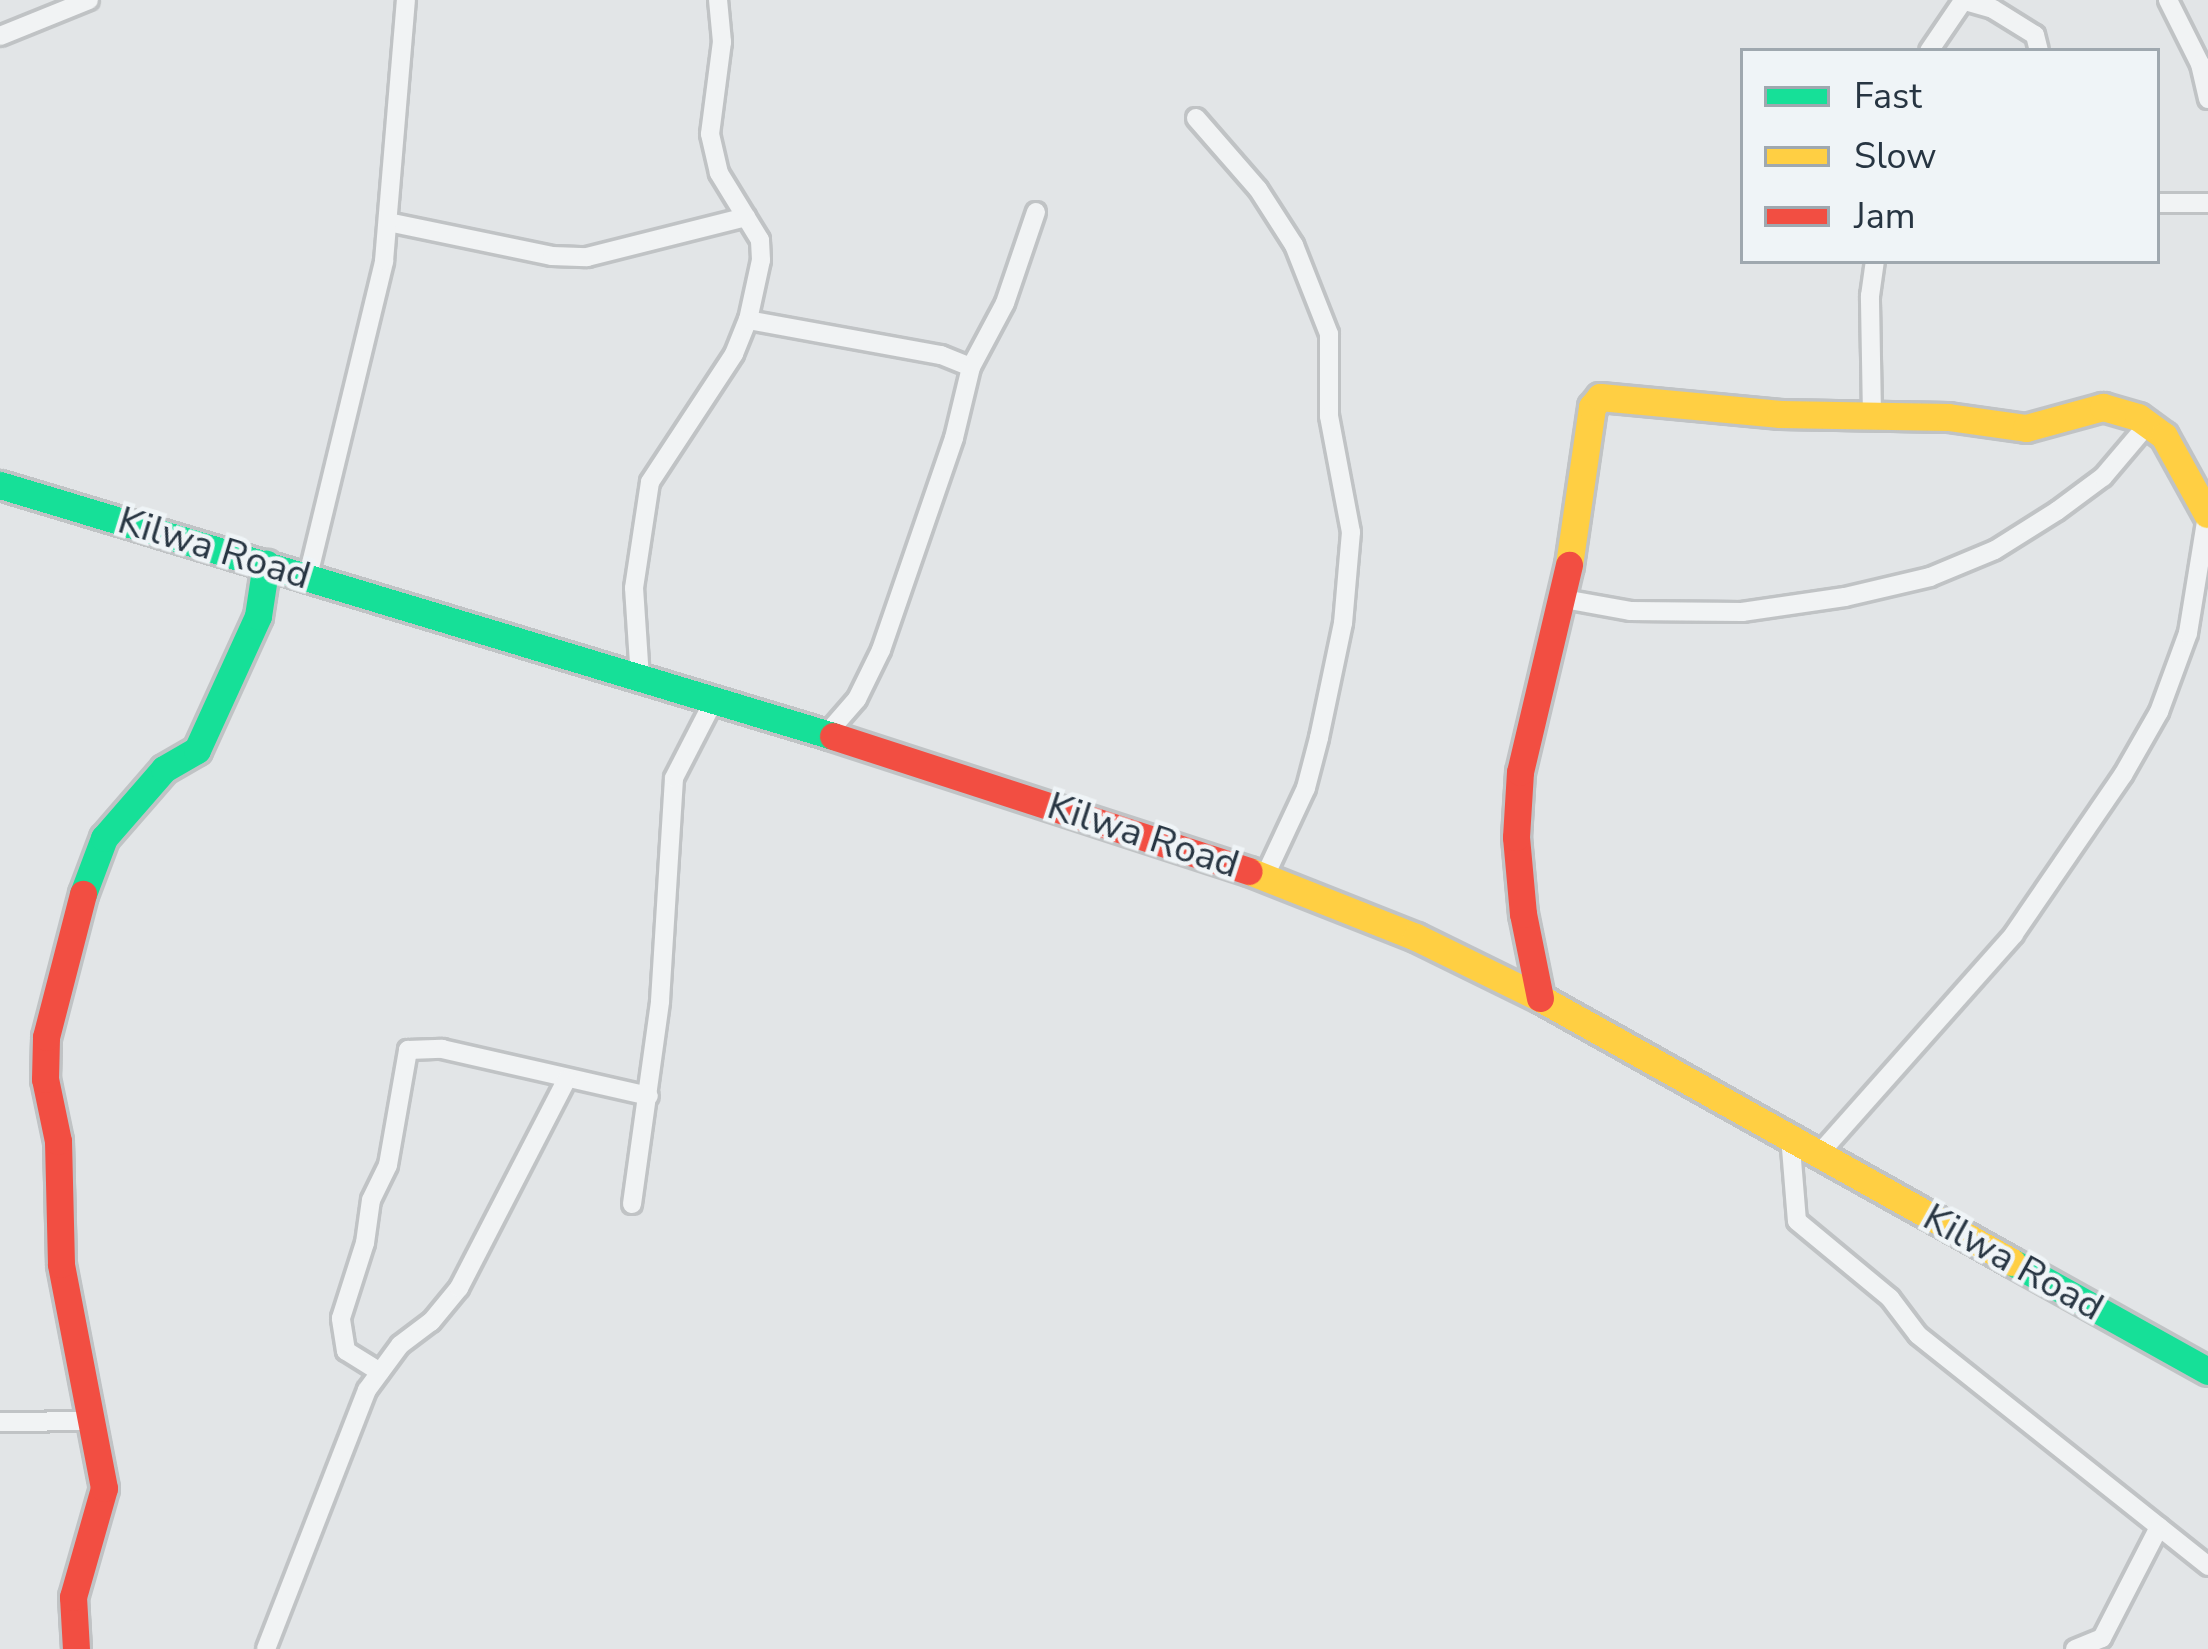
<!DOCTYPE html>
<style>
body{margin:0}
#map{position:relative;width:2208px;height:1649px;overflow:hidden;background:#e2e5e7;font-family:"Nunito Sans",sans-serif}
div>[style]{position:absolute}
.roads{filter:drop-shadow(3px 0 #c0c3c5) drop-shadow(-3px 0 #c0c3c5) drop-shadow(0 3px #c0c3c5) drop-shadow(0 -3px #c0c3c5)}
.street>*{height:18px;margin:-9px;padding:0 9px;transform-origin:9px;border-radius:9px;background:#f1f3f4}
.fast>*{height:27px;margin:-13.5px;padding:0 13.5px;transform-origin:13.5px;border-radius:13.5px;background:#16e098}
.slow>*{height:27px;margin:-13.5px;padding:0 13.5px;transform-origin:13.5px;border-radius:13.5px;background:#ffcf43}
.jam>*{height:27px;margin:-13.5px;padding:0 13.5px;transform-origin:13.5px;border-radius:13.5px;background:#f24e42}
span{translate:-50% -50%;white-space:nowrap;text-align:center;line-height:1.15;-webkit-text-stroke:9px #eff4f7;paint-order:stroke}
.street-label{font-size:39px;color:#273542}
.legend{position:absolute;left:1740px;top:48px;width:420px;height:216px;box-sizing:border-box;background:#eff4f7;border:3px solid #9fa8af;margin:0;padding:15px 21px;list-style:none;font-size:36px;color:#273542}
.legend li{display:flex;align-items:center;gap:24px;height:60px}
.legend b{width:60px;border:3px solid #9fa8af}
</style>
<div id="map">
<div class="roads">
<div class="street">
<i style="left:1962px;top:0;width:32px;rotate:16deg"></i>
<i style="left:1993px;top:9px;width:49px;rotate:31.8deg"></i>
<i style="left:2035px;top:35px;width:16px;rotate:76deg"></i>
<i style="left:2168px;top:0;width:72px;rotate:63.4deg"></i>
<i style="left:2200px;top:64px;width:36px;rotate:77deg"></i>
<i style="left:0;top:36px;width:96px;rotate:-22deg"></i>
<i style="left:1929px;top:51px;width:60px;rotate:-55.8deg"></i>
<i style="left:1196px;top:118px;width:94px;rotate:48.9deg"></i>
<i style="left:1258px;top:189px;width:67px;rotate:57.3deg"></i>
<i style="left:1294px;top:245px;width:96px;rotate:68.5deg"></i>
<i style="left:1329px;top:334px;width:82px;rotate:90deg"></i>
<i style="left:1329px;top:416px;width:118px;rotate:79.3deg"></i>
<i style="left:1351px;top:532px;width:91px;rotate:95deg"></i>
<i style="left:1343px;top:623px;width:117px;rotate:101.8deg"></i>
<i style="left:1319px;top:738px;width:52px;rotate:104.6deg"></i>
<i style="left:1306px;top:788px;width:97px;rotate:115deg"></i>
<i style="left:2157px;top:203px;width:51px"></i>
<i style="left:388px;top:222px;width:167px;rotate:11.7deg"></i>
<i style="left:552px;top:256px;width:35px;rotate:2deg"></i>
<i style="left:587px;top:257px;width:164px;rotate:-14.1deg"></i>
<i style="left:748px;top:320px;width:196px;rotate:10.3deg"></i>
<i style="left:941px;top:355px;width:32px;rotate:22deg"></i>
<i style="left:1872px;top:416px;width:120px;rotate:-91deg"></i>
<i style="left:1870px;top:296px;width:35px;rotate:-82deg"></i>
<i style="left:308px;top:576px;width:324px;rotate:-76.4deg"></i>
<i style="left:384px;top:261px;width:262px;rotate:-85.2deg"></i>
<i style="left:1564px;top:599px;width:67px;rotate:10.3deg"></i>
<i style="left:1630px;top:611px;width:112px;rotate:0.5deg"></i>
<i style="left:1742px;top:612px;width:104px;rotate:-8.3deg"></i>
<i style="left:1845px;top:597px;width:87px;rotate:-13.2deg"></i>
<i style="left:1930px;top:577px;width:70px;rotate:-22.6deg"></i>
<i style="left:1995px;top:550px;width:73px;rotate:-32.2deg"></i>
<i style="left:2057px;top:511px;width:57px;rotate:-36.5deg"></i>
<i style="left:2103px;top:477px;width:70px;rotate:-49.7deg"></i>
<i style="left:640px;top:678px;width:90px;rotate:-93.8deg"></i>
<i style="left:634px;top:588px;width:107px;rotate:-81.4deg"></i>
<i style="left:650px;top:482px;width:153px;rotate:-56.7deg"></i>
<i style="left:734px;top:354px;width:37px;rotate:-68deg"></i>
<i style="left:748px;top:320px;width:61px;rotate:-77.8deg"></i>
<i style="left:761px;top:260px;width:20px;rotate:-93deg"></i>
<i style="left:760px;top:240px;width:79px;rotate:-121.5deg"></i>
<i style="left:719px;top:173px;width:40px;rotate:-103deg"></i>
<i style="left:710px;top:134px;width:93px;rotate:-82.6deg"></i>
<i style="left:722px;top:42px;width:42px;rotate:-95.4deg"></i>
<i style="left:824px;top:737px;width:50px;rotate:-49deg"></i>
<i style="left:857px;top:699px;width:55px;rotate:-63.9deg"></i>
<i style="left:881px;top:650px;width:224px;rotate:-71deg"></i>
<i style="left:954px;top:438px;width:73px;rotate:-76.5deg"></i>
<i style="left:971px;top:367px;width:72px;rotate:-62deg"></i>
<i style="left:1005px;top:303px;width:96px;rotate:-71.2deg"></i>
<i style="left:1790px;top:1136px;width:85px;rotate:85.3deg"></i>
<i style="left:1797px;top:1221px;width:121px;rotate:39.6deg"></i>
<i style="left:1890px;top:1298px;width:46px;rotate:52.9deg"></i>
<i style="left:1918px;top:1335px;width:371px;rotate:38.5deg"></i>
<i style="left:1819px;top:1154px;width:294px;rotate:-48.4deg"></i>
<i style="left:2014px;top:934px;width:193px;rotate:-55.6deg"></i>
<i style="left:2123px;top:775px;width:73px;rotate:-60.3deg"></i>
<i style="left:2159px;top:712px;width:84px;rotate:-69.8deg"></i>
<i style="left:2188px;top:633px;width:125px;rotate:-80.8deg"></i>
<i style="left:632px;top:1204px;width:205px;rotate:-82.1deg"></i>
<i style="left:660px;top:1001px;width:223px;rotate:-86.4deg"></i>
<i style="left:674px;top:778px;width:85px;rotate:-62.8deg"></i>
<i style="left:380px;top:1372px;width:40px;rotate:-148deg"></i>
<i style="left:346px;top:1351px;width:33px;rotate:-99deg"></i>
<i style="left:341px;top:1318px;width:79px;rotate:-72.3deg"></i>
<i style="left:365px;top:1243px;width:43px;rotate:-82.1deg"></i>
<i style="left:371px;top:1200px;width:39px;rotate:-64deg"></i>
<i style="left:388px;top:1165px;width:117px;rotate:-80.1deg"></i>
<i style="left:408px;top:1050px;width:34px;rotate:-2deg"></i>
<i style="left:442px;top:1049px;width:212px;rotate:12.8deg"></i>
<i style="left:0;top:1422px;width:91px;rotate:-0.6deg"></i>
<i style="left:266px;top:1649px;width:278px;rotate:-68.7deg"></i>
<i style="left:367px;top:1390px;width:56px;rotate:-53.7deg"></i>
<i style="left:400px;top:1345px;width:39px;rotate:-37deg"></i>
<i style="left:431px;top:1322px;width:44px;rotate:-50.5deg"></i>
<i style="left:459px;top:1288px;width:235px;rotate:-62.7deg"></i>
<i style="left:2075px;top:1649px;width:29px;rotate:-22deg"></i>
<i style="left:2102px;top:1638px;width:125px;rotate:-62.8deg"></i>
</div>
<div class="fast">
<i style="left:0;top:485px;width:870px;rotate:16.77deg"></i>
<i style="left:83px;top:894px;width:60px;rotate:-69.4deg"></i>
<i style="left:104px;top:838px;width:91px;rotate:-49deg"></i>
<i style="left:164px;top:769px;width:38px;rotate:-30deg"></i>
<i style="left:197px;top:750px;width:147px;rotate:-65.5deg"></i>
<i style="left:258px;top:616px;width:53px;rotate:-81.3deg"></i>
<i style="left:2012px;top:1262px;width:224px;rotate:29.1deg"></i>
</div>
<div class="slow">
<i style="left:1569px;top:565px;width:160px;rotate:-81.7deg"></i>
<i style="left:1592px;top:407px;width:13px;rotate:-51deg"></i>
<i style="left:1600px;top:397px;width:181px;rotate:5.4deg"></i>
<i style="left:1780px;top:414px;width:168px;rotate:1deg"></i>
<i style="left:1948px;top:417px;width:79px;rotate:8deg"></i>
<i style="left:2026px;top:428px;width:80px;rotate:-15.3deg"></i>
<i style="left:2103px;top:407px;width:36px;rotate:16deg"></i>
<i style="left:2138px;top:417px;width:32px;rotate:36deg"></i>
<i style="left:2164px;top:436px;width:89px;rotate:61.1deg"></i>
<i style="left:1249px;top:871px;width:180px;rotate:21.6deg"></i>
<i style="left:1416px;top:937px;width:138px;rotate:26.2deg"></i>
<i style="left:1540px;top:998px;width:541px;rotate:29.22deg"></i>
</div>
<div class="jam">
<i style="left:833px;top:736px;width:437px;rotate:18deg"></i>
<i style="left:1540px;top:998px;width:86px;rotate:-101.4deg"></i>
<i style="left:1523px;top:914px;width:77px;rotate:-95.2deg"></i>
<i style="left:1516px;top:837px;width:65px;rotate:-86.5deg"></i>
<i style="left:1520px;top:772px;width:213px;rotate:-76.7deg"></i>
<i style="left:76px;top:1649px;width:52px;rotate:-93.3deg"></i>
<i style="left:73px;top:1597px;width:113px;rotate:-74.1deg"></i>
<i style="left:104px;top:1488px;width:228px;rotate:-100.9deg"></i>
<i style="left:61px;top:1264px;width:123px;rotate:-91.4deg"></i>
<i style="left:58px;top:1141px;width:63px;rotate:-101.8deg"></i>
<i style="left:45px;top:1079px;width:42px;rotate:-88.6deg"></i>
<i style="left:46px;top:1037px;width:148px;rotate:-75.5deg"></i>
</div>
</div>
<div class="street-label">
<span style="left:214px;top:549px;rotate:17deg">Kilwa Road</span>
<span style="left:1143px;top:836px;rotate:18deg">Kilwa Road</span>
<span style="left:2013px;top:1263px;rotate:29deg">Kilwa Road</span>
</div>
<ul class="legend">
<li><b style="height:15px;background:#16e098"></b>Fast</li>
<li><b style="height:15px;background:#ffcf43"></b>Slow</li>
<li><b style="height:15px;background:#f24e42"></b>Jam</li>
</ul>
</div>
